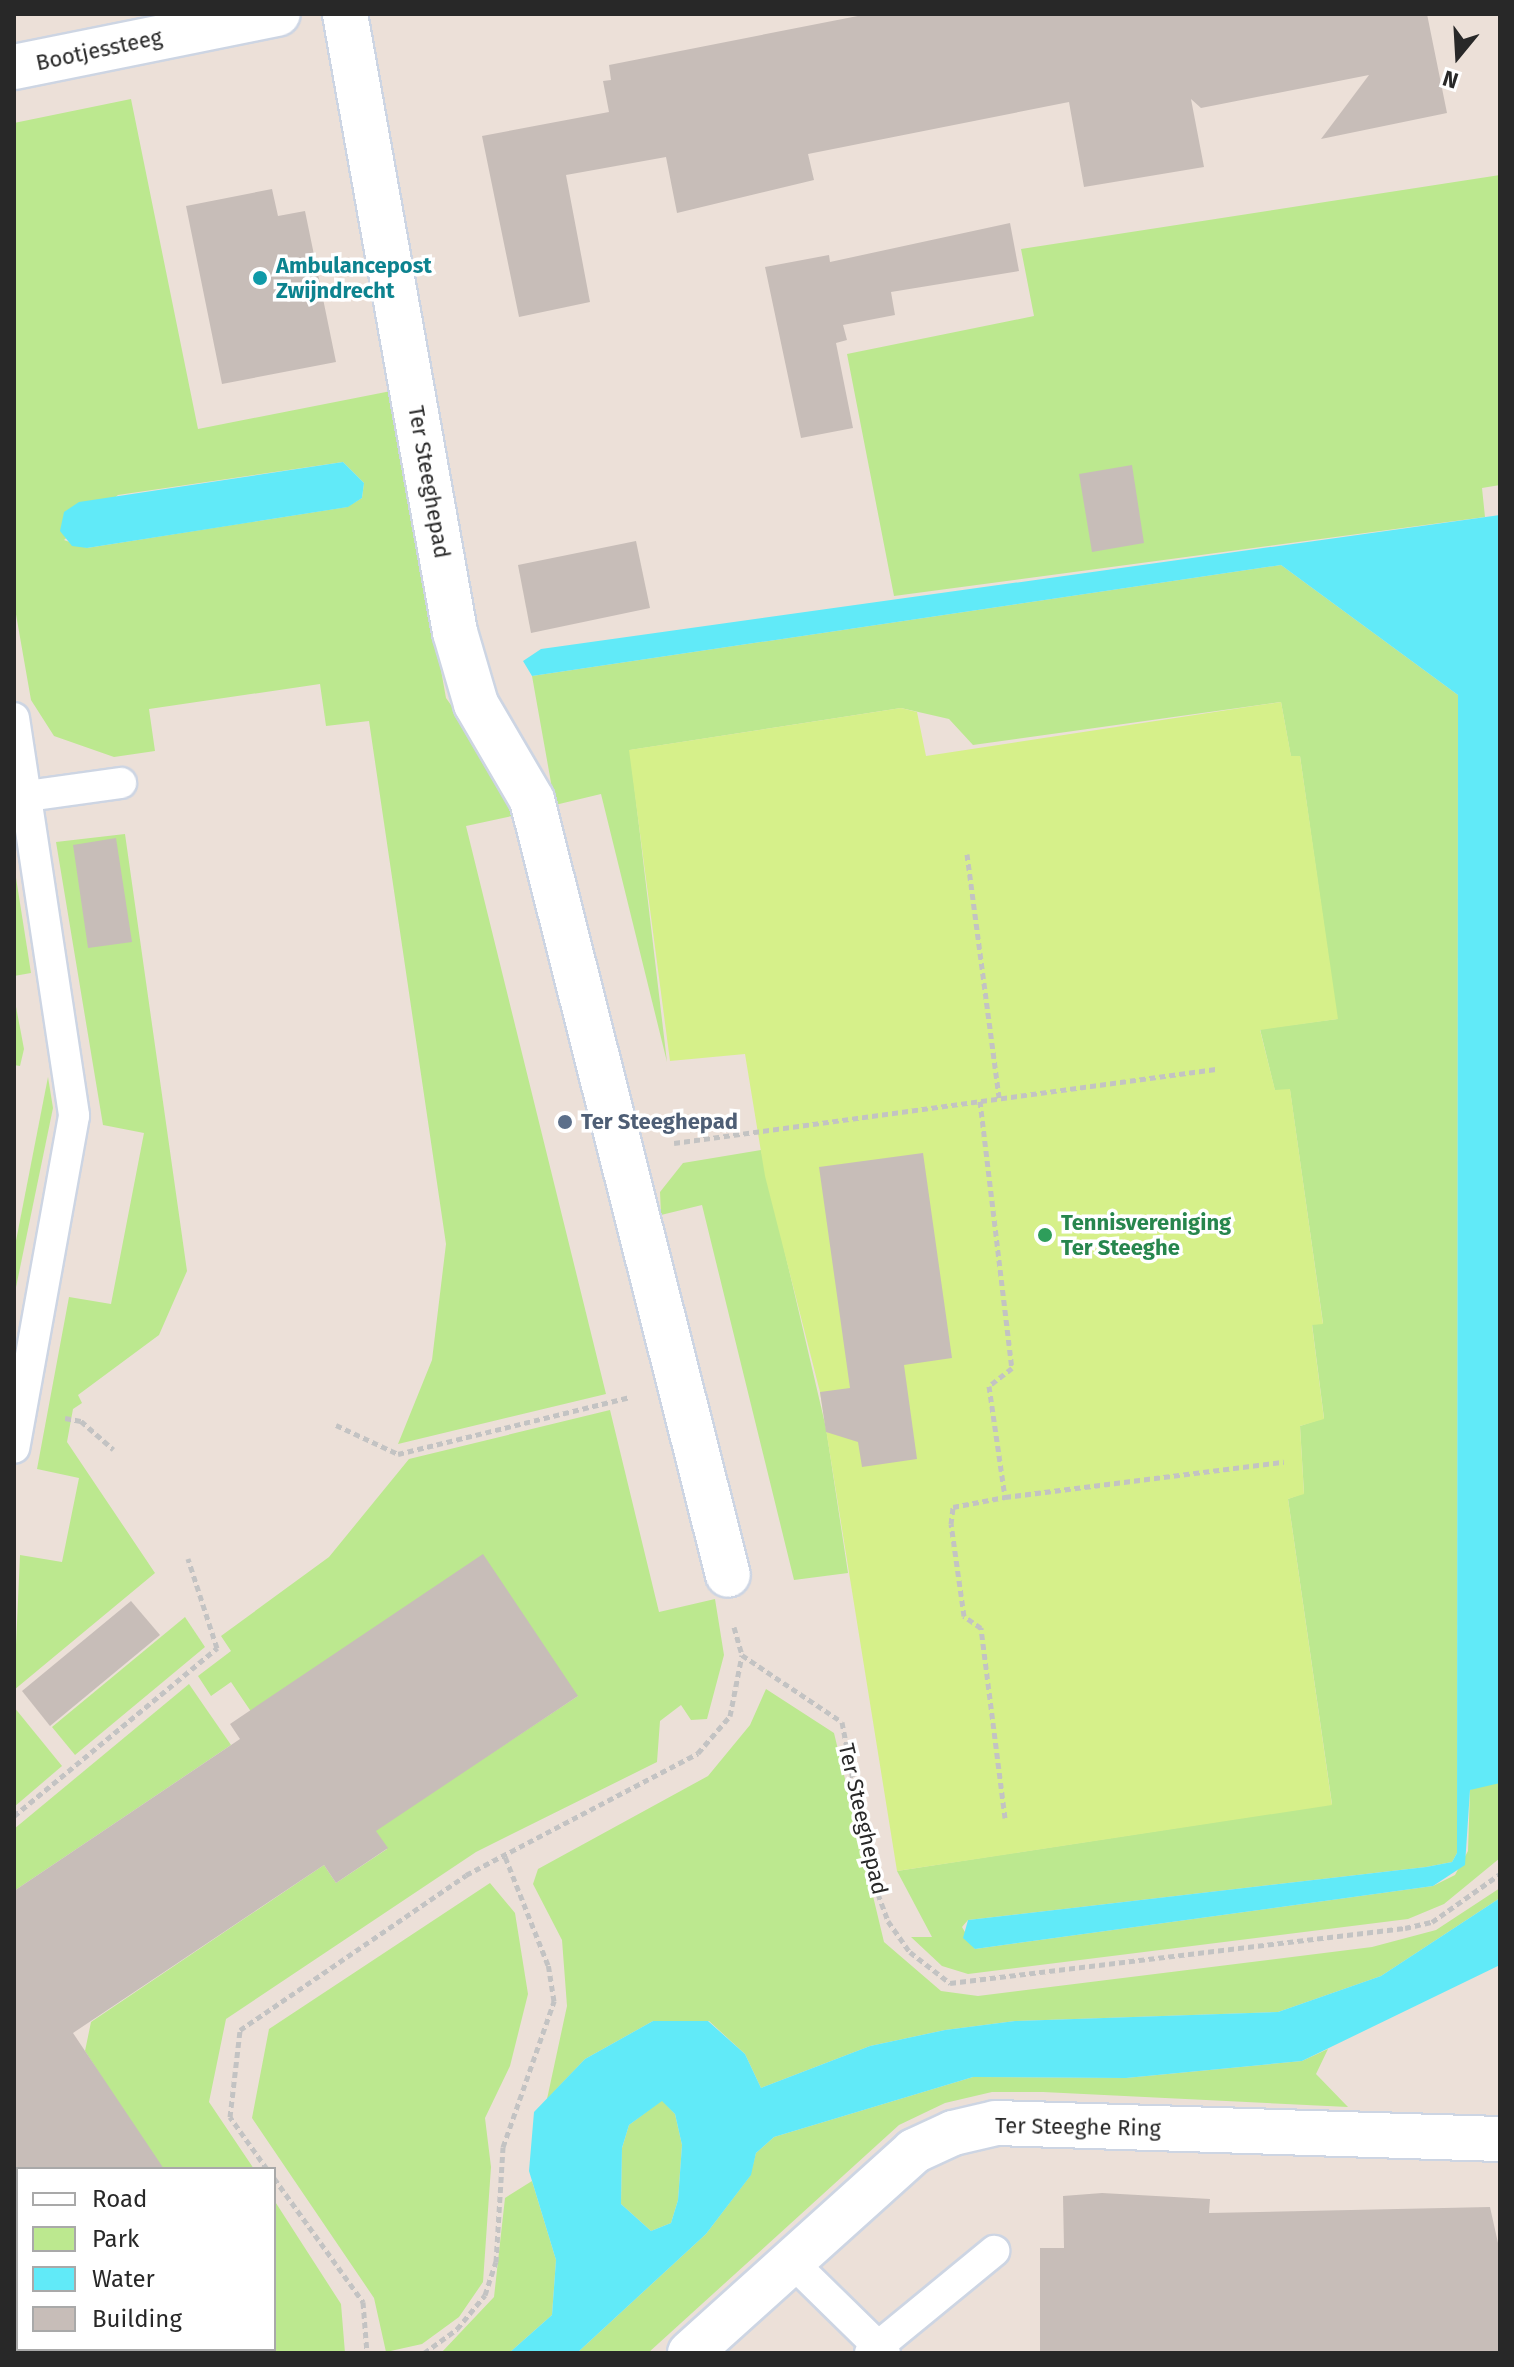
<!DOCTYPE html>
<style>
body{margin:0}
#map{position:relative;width:1514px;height:2367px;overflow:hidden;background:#ece0d8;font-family:"Fira Sans",sans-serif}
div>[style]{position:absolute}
.green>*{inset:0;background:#bce88f}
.pitch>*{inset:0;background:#d6f08a}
.water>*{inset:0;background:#61eaf8}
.building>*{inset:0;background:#c7bdb8}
.path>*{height:5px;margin-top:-2.5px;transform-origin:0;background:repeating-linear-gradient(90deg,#c3c3c3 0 6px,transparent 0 10px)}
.roads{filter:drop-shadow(2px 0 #cdd5e3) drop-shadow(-2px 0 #cdd5e3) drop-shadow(0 2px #cdd5e3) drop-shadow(0 -2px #cdd5e3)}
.lane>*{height:30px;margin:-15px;padding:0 15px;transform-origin:15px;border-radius:15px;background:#fff}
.street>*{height:44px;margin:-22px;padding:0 22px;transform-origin:22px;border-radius:22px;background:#fff}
.dots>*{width:22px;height:22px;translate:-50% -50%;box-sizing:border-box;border:4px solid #fff;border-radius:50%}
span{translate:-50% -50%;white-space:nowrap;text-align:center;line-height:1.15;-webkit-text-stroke:7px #fff;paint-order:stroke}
.street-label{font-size:22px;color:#282828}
.culture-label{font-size:22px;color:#0d838f;font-weight:700}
.left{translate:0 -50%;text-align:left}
.service-label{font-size:22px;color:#4e5e75;font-weight:700}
.leisure-label{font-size:22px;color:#27864d;font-weight:700}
.frame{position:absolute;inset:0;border:16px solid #282828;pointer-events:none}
.legend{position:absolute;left:16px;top:2167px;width:260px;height:184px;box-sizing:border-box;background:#fff;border:2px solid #a9a9a9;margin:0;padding:10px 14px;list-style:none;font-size:24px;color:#282828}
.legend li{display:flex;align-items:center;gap:16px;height:40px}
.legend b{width:40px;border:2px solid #a9a9a9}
.north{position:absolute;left:1418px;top:16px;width:80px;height:80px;-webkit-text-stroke:6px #fff;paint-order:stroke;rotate:198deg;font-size:22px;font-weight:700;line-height:32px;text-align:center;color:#282828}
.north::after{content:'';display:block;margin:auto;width:28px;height:36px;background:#282828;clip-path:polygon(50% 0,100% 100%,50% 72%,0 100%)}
</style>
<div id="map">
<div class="green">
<i style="clip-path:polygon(evenodd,131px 99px,198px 429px,391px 391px,446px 698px,499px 772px,512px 816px,466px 826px,606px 1394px,398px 1444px,432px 1360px,446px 1244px,369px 721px,326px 726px,320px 684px,149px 709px,155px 751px,114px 757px,54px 736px,31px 700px,14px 603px,14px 123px,131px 99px,343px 462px,364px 483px,362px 498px,347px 507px,87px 548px,64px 540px,118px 495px,343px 462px)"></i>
<i style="clip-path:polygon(1500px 175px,1500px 485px,1482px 488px,1485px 517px,894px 596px,847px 354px,1034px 316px,1021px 249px)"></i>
<i style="clip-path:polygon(1281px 565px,1458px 695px,1457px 1853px,1452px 1862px,1426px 1867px,968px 1920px,962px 1927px,975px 1949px,1433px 1886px,1455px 1875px,1468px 1851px,1470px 1790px,1480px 1784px,1500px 1783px,1500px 1858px,1444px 1904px,1408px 1919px,968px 1974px,942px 1966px,911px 1937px,932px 1937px,897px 1871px,1332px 1804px,1288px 1499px,1304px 1493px,1300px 1426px,1324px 1418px,1312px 1324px,1323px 1323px,1290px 1090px,1275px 1091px,1260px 1029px,1337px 1019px,1300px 756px,1291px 757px,1281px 702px,973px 745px,949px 719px,901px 708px,630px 750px,667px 1062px,601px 794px,555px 805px,532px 676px)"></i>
<i style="clip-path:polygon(125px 834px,187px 1271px,159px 1335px,78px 1395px,82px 1403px,73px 1409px,67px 1442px,155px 1573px,14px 1690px,20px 1555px,62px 1562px,79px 1478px,37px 1469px,69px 1297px,111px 1304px,144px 1133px,103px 1125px,56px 842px)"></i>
<i style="clip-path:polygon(14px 865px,31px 973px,14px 976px)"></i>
<i style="clip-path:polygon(14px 996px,24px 1049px,20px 1066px,14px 1065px)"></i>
<i style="clip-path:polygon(48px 1077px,53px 1108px,14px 1297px,14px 1251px)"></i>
<i style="clip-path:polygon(761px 1150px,826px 1428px,848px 1573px,794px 1580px,702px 1205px,661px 1215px,660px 1192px,683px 1163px)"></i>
<i style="clip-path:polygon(610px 1410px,659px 1612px,715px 1599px,724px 1655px,707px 1719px,691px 1720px,681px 1705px,660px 1721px,657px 1762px,476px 1852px,226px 2019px,209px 2102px,254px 2169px,161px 2169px,85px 2051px,91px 2022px,324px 1865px,336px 1883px,387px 1849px,375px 1830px,578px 1696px,260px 1725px,231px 1682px,211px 1696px,198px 1676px,231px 1651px,221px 1636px,329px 1557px,409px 1459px)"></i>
<i style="clip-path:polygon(185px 1617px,205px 1647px,75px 1755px,52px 1727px)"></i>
<i style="clip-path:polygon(189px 1684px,231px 1745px,14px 1891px,14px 1829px)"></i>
<i style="clip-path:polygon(766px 1689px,834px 1733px,884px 1942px,941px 1991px,978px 1996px,1372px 1947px,1436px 1930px,1500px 1888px,1500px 1898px,1381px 1976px,1278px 2012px,1015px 2021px,945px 2030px,870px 2046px,761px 2088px,745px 2054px,709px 2021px,653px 2021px,585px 2059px,547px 2099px,567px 2006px,562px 1940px,533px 1884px,538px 1869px,708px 1776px,750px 1725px)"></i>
<i style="clip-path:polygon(14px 1707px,62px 1766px,14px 1807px)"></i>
<i style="clip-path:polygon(490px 1883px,515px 1913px,528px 1994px,510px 2066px,485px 2118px,491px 2167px,483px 2282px,459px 2317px,422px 2344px,386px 2352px,374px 2298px,252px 2118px,269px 2029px)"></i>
<i style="clip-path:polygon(1328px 2049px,1316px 2074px,1348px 2107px,1043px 2092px,992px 2092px,945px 2103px,899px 2125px,648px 2353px,577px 2353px,706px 2234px,750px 2176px,756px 2153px,774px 2137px,973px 2077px,1126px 2078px,1302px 2061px)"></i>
<i style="clip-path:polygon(662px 2100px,675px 2114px,682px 2145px,678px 2200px,671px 2223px,651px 2231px,621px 2204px,622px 2148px,629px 2125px)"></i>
<i style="clip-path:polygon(532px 2181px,556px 2260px,552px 2315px,509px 2353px,441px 2353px,494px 2297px,505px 2198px)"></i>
<i style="clip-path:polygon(274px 2200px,341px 2304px,345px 2353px,225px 2353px,274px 2349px)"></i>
<i style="clip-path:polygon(14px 2231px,18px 2349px,96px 2353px,14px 2353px)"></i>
</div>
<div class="pitch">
<i style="clip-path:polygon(1281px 702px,1291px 756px,1300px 756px,1338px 1019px,1260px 1030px,1275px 1090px,1290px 1089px,1323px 1324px,1312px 1325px,1324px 1419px,1300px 1426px,1304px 1494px,1288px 1499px,1332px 1805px,897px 1871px,820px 1392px,765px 1176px,745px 1054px,670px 1061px,629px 750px,901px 708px,917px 712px,926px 756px)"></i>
</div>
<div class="water">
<i style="clip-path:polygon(343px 462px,364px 483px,362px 498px,348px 507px,87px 548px,72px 546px,60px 531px,64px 512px,79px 502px)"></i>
<i style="clip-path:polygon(1500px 515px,1500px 1783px,1470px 1790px,1465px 1865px,1433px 1886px,975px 1949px,963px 1938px,968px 1920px,1426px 1867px,1452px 1862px,1457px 1853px,1458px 695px,1281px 565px,532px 676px,523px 661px,541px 649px)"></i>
<i style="clip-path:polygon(evenodd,1500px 1898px,1500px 1965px,1302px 2061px,1126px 2078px,973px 2077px,774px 2137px,756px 2153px,751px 2175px,706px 2234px,577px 2353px,509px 2353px,552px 2315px,556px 2260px,529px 2171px,534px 2112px,585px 2059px,653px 2021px,708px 2021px,745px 2054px,761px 2088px,870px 2046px,945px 2030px,1015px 2021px,1278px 2012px,1381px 1976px,1500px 1898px,662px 2101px,675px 2114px,682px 2145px,678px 2200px,671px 2223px,651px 2231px,621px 2204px,622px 2148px,629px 2125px,662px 2101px)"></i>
</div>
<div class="building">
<i style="clip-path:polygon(868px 14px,1427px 14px,1447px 113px,1321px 139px,1369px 75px,1201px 108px,1191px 99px,1204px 167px,1084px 187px,1069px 102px,808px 154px,814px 180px,677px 213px,666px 157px,566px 175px,590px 302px,519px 317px,482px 136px,609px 112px,603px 81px,611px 80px,609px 65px)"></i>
<i style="clip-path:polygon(272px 189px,278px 216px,305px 211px,336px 362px,222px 384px,186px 206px)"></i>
<i style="clip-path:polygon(1010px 223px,1019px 271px,891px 292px,895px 315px,843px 325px,847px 340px,836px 343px,853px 428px,801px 438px,765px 267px,829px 255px,830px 262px)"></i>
<i style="clip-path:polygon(1132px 465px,1144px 543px,1092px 552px,1079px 474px)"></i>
<i style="clip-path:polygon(636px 541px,650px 608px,531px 633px,518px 565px)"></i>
<i style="clip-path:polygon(116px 838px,132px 942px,88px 948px,73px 845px)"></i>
<i style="clip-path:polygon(923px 1153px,952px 1358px,904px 1365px,917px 1459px,862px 1467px,858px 1442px,826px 1432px,820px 1392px,850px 1388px,819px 1167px)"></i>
<i style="clip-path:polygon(483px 1554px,578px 1696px,376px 1831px,388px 1848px,336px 1883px,324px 1865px,73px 2033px,164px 2169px,14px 2169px,14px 1891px,240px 1739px,230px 1724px)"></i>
<i style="clip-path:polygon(131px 1601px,160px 1635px,50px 1726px,22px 1691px)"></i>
<i style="clip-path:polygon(1102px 2193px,1210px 2199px,1209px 2213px,1490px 2207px,1498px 2243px,1499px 2353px,1040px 2353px,1040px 2248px,1064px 2248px,1063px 2196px)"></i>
</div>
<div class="path">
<i style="left:967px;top:854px;width:246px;rotate:82.5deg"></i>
<i style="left:980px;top:1101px;width:269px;rotate:83.2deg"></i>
<i style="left:1012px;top:1368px;width:29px;rotate:142deg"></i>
<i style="left:989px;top:1386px;width:112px;rotate:81.8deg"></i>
<i style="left:1005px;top:1497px;width:281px;rotate:-7.2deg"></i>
<i style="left:674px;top:1143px;width:547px;rotate:-7.77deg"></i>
<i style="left:65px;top:1418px;width:16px;rotate:11deg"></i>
<i style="left:81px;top:1421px;width:43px;rotate:41.2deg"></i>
<i style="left:336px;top:1425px;width:68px;rotate:25.1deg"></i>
<i style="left:398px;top:1454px;width:239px;rotate:-13.8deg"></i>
<i style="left:734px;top:1627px;width:29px;rotate:74deg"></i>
<i style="left:742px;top:1655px;width:120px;rotate:33.8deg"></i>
<i style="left:842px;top:1722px;width:156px;rotate:79.3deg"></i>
<i style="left:871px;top:1875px;width:49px;rotate:69.7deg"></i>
<i style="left:888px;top:1921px;width:38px;rotate:55deg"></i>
<i style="left:910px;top:1952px;width:51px;rotate:37.8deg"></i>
<i style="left:950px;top:1983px;width:458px;rotate:-6.9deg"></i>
<i style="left:1405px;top:1928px;width:28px;rotate:-13deg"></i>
<i style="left:1432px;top:1922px;width:83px;rotate:-35.2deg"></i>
<i style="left:14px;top:1816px;width:264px;rotate:-39.6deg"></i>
<i style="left:217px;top:1648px;width:94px;rotate:-108deg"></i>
<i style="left:1005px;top:1818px;width:192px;rotate:-97.2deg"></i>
<i style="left:981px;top:1628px;width:21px;rotate:-145deg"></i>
<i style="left:964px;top:1616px;width:93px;rotate:-98deg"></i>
<i style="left:951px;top:1524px;width:17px;rotate:-83deg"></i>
<i style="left:953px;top:1507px;width:53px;rotate:-10.9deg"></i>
<i style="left:267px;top:2169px;width:64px;rotate:-125.4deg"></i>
<i style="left:230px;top:2117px;width:88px;rotate:-83.4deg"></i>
<i style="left:240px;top:2030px;width:274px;rotate:-34.4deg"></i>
<i style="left:466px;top:1875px;width:262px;rotate:-27.7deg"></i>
<i style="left:698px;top:1753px;width:49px;rotate:-49.1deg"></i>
<i style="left:730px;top:1716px;width:62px;rotate:-78.9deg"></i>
<i style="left:274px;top:2178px;width:153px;rotate:54.3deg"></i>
<i style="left:363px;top:2302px;width:51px;rotate:85.5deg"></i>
<i style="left:424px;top:2353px;width:41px;rotate:-36deg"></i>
<i style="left:457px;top:2329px;width:44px;rotate:-50.5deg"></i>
<i style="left:485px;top:2295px;width:35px;rotate:-72deg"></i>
<i style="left:496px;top:2262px;width:115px;rotate:-86.5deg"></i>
<i style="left:503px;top:2147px;width:155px;rotate:-70.7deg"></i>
<i style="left:554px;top:2001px;width:36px;rotate:-99deg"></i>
<i style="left:548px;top:1965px;width:119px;rotate:-111.6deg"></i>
</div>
<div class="roads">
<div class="lane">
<i style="left:14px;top:718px;width:402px;rotate:81.4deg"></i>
<i style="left:74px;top:1116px;width:337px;rotate:100.2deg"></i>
<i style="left:27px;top:796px;width:95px;rotate:-7.9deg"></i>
<i style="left:792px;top:2262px;width:130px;rotate:44.4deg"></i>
<i style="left:870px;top:2353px;width:161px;rotate:-39.4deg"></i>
</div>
<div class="street">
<i style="left:345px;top:14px;width:628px;rotate:79.91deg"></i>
<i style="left:455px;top:632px;width:75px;rotate:73.7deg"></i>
<i style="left:476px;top:704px;width:111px;rotate:59.7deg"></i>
<i style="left:532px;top:800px;width:799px;rotate:75.81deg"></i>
<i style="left:14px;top:67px;width:269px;rotate:-11.4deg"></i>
<i style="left:690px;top:2353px;width:302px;rotate:-42deg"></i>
<i style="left:914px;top:2151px;width:43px;rotate:-24.8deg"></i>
<i style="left:953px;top:2133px;width:44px;rotate:-13.1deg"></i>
<i style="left:996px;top:2123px;width:504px;rotate:1.82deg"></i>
</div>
</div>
<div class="dots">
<i style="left:260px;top:278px;background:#0f9aa8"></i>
<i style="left:565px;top:1122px;background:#5c6f8a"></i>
<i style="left:1045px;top:1235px;background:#2e9e5b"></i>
</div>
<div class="street-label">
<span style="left:99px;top:50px;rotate:-12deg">Bootjessteeg</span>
<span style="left:429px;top:482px;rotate:80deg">Ter Steeghepad</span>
<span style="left:863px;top:1819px;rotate:77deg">Ter Steeghepad</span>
<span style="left:1078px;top:2127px;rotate:1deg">Ter Steeghe Ring</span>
</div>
<div class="culture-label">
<span class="left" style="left:276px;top:278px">Ambulancepost<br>Zwijndrecht</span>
</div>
<div class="service-label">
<span class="left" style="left:581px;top:1122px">Ter Steeghepad</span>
</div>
<div class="leisure-label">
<span class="left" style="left:1061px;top:1235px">Tennisvereniging<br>Ter Steeghe</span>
</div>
<div class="frame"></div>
<ul class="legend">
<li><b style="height:10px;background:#fff"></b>Road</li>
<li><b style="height:22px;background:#bce88f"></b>Park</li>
<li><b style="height:22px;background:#61eaf8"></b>Water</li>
<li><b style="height:22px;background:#c7bdb8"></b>Building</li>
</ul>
<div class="north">N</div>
</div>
